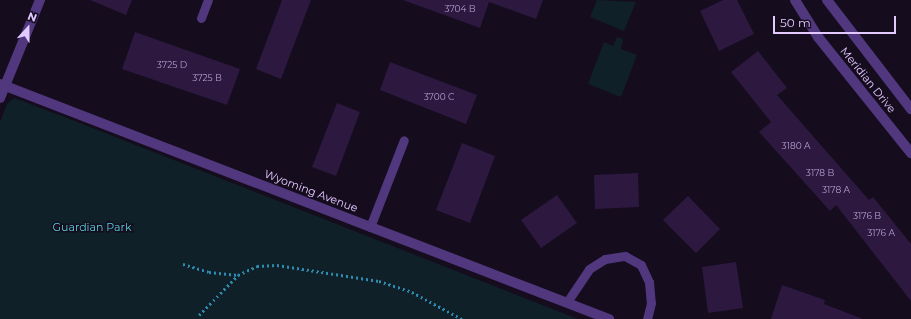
<!DOCTYPE html>
<style>
body{margin:0}
#map{position:relative;width:911px;height:319px;overflow:hidden;background:#150c1e;font-family:Montserrat,sans-serif}
div>[style]{position:absolute}
.green>*{inset:0;background:#0f2028}
.building>*{inset:0;background:#2d183f}
.path>*{height:2.5px;margin-top:-1.25px;transform-origin:0;background:repeating-linear-gradient(90deg,#2e8aae 0 2px,transparent 0 5px)}
.lane>*{height:9px;margin:-4.5px;padding:0 4.5px;transform-origin:4.5px;border-radius:4.5px;background:#51377d}
.street>*{height:10px;margin:-5px;padding:0 5px;transform-origin:5px;border-radius:5px;background:#51377d}
span{translate:-50% -50%;white-space:nowrap;text-align:center;line-height:1.15;-webkit-text-stroke:3px #150c1e;paint-order:stroke}
.number-label{font-size:9px;color:#b59dcf}
.number-label span{-webkit-text-stroke-width:0}
.street-label{font-size:11px;color:#e2c9ff}
.park-label{font-size:11px;color:#57d1dd}
.north{position:absolute;left:8px;top:8px;width:40px;height:40px;-webkit-text-stroke:3px #150c1e;paint-order:stroke;rotate:21deg;font-size:11px;font-weight:700;line-height:16px;text-align:center;color:#e2c9ff}
.north::after{content:'';display:block;margin:auto;width:14px;height:18px;background:#e2c9ff;clip-path:polygon(50% 0,100% 100%,50% 72%,0 100%)}
.scale{position:absolute;left:773px;top:16px;width:123px;height:18px;box-sizing:border-box;border:2px solid #e2c9ff;border-top:0;padding-left:5px;font-size:12px;line-height:14px;white-space:nowrap;color:#e2c9ff;-webkit-text-stroke:3px #150c1e;paint-order:stroke}
</style>
<div id="map">
<div class="green">
<i style="clip-path:polygon(597px 0,636px 2px,624px 31px,590px 17px)"></i>
<i style="clip-path:polygon(617px 37px,623px 39px,621px 49px,637px 55px,621px 97px,588px 84px,604px 42px,613px 46px)"></i>
<i style="clip-path:polygon(14px 98px,67px 118px,578px 319px,0 319px,0 122px,7px 104px)"></i>
</div>
<div class="building">
<i style="clip-path:polygon(90px 0,132px 0,126px 15px)"></i>
<i style="clip-path:polygon(282px 0,311px 0,281px 79px,256px 69px)"></i>
<i style="clip-path:polygon(403px 0,543px 0,536px 19px,489px 2px,480px 28px)"></i>
<i style="clip-path:polygon(723px 0,737px 0,754px 34px,719px 51px,700px 11px)"></i>
<i style="clip-path:polygon(135px 32px,240px 69px,227px 105px,122px 69px)"></i>
<i style="clip-path:polygon(758px 51px,787px 88px,777px 95px,869px 200px,873px 197px,911px 244px,911px 301px,836px 205px,830px 211px,759px 132px,771px 122px,731px 72px)"></i>
<i style="clip-path:polygon(390px 62px,477px 95px,466px 124px,380px 90px)"></i>
<i style="clip-path:polygon(337px 103px,360px 112px,336px 176px,312px 167px)"></i>
<i style="clip-path:polygon(462px 143px,495px 156px,470px 223px,436px 210px)"></i>
<i style="clip-path:polygon(638px 173px,639px 207px,595px 209px,594px 175px)"></i>
<i style="clip-path:polygon(557px 195px,577px 223px,541px 248px,521px 220px)"></i>
<i style="clip-path:polygon(688px 196px,720px 229px,696px 253px,663px 220px)"></i>
<i style="clip-path:polygon(736px 262px,743px 308px,708px 313px,702px 267px)"></i>
<i style="clip-path:polygon(782px 285px,825px 300px,824px 304px,863px 319px,771px 319px)"></i>
</div>
<div class="path">
<i style="left:183px;top:264px;width:27px;rotate:17deg"></i>
<i style="left:209px;top:272px;width:29px;rotate:6deg"></i>
<i style="left:199px;top:315px;width:56px;rotate:-45.7deg"></i>
<i style="left:238px;top:275px;width:21px;rotate:-25deg"></i>
<i style="left:257px;top:266px;width:20px;rotate:-3deg"></i>
<i style="left:277px;top:265px;width:103px;rotate:8.9deg"></i>
<i style="left:379px;top:281px;width:35px;rotate:18deg"></i>
<i style="left:412px;top:292px;width:57px;rotate:28.4deg"></i>
</div>
<div class="lane">
<i style="left:201px;top:18px;width:19px;rotate:-69deg"></i>
<i style="left:370px;top:227px;width:93px;rotate:-68.7deg"></i>
<i style="left:567px;top:302px;width:40px;rotate:-56deg"></i>
<i style="left:589px;top:269px;width:19px;rotate:-32deg"></i>
<i style="left:605px;top:259px;width:20px;rotate:-9deg"></i>
<i style="left:625px;top:256px;width:18px;rotate:29deg"></i>
<i style="left:641px;top:265px;width:19px;rotate:65deg"></i>
<i style="left:649px;top:282px;width:21px;rotate:85deg"></i>
<i style="left:651px;top:303px;width:16px;rotate:104deg"></i>
</div>
<div class="street">
<i style="left:795px;top:0;width:44px;rotate:58.1deg"></i>
<i style="left:818px;top:37px;width:149px;rotate:51.3deg"></i>
<i style="left:827px;top:0;width:138px;rotate:52.4deg"></i>
<i style="left:0;top:84px;width:653px;rotate:21.1deg"></i>
<i style="left:0;top:98px;width:106px;rotate:-67.8deg"></i>
</div>
<div class="number-label">
<span style="left:460px;top:9px">3704 B</span>
<span style="left:172px;top:65px">3725 D</span>
<span style="left:207px;top:78px">3725 B</span>
<span style="left:439px;top:97px">3700 C</span>
<span style="left:796px;top:146px">3180 A</span>
<span style="left:820px;top:173px">3178 B</span>
<span style="left:836px;top:190px">3178 A</span>
<span style="left:867px;top:216px">3176 B</span>
<span style="left:881px;top:233px">3176 A</span>
</div>
<div class="street-label">
<span style="left:868px;top:80px;rotate:51deg">Meridian Drive</span>
<span style="left:311px;top:191px;rotate:21deg">Wyoming Avenue</span>
</div>
<div class="park-label">
<span style="left:92px;top:227px">Guardian Park</span>
</div>
<div class="north">N</div>
<div class="scale">50 m</div>
</div>
